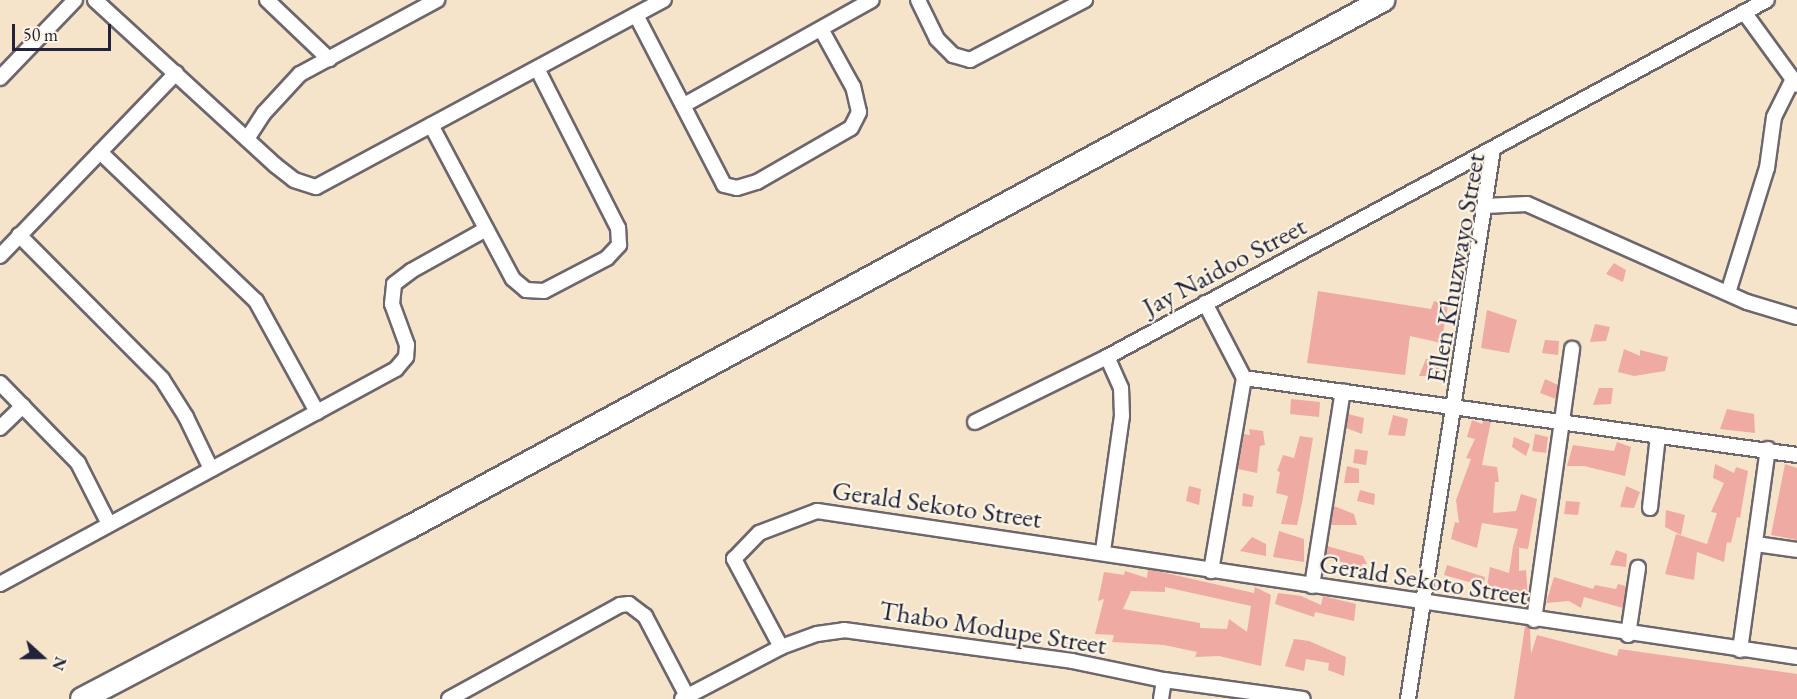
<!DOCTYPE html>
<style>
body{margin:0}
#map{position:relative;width:1797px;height:699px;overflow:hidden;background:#f6e4ca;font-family:"EB Garamond",serif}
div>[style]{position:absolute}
.building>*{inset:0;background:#efaaa3}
.roads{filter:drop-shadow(2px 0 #6c666d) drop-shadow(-2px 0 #6c666d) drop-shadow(0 2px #6c666d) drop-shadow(0 -2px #6c666d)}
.minor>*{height:14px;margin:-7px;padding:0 7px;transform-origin:7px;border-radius:7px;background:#fff}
.primary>*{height:22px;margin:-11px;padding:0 11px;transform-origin:11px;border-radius:11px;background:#fff}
span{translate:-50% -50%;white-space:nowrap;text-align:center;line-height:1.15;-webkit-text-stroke:4.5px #fcf5e5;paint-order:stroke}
.street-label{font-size:27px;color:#22223b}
.north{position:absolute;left:12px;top:627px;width:60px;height:60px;-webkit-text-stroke:4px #fcf5e5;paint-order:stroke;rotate:111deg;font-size:16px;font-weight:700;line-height:24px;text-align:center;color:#22223b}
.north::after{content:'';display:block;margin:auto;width:21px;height:27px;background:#22223b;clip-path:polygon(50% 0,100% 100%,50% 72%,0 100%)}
.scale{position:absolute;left:12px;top:24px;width:99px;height:27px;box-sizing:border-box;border:3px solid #22223b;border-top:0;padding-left:8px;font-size:18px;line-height:21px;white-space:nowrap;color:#22223b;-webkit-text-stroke:4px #fcf5e5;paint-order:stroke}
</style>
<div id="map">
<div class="building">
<i style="clip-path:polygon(1614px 263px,1626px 270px,1623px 282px,1606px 274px)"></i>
<i style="clip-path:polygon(1318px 291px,1431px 309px,1434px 301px,1448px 306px,1441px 343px,1410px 336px,1405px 375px,1307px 363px)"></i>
<i style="clip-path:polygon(1487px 310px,1517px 320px,1509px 353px,1481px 348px)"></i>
<i style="clip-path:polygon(1595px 324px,1610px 327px,1606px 341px,1590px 342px)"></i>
<i style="clip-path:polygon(1545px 340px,1559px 341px,1558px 355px,1542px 353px)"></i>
<i style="clip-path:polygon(1624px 349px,1640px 356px,1640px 350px,1668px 357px,1665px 371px,1634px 376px,1618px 372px)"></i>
<i style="clip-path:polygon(1426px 359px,1441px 360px,1437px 376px,1419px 376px)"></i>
<i style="clip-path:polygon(1545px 379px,1558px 385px,1556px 399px,1540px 393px)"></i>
<i style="clip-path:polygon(1599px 388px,1613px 388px,1611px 404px,1593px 405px)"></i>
<i style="clip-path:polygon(1291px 399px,1320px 402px,1319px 417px,1290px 414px)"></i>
<i style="clip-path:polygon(1727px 409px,1754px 414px,1755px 433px,1720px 429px)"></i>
<i style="clip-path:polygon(1348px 414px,1364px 418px,1362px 434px,1346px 428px)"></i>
<i style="clip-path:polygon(1393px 415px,1408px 419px,1405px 436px,1388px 435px)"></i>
<i style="clip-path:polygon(1472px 420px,1482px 424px,1484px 420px,1491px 421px,1482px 465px,1497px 467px,1499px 482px,1495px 482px,1493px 513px,1516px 511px,1521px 494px,1537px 499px,1528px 549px,1513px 547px,1518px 529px,1482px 523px,1477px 548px,1451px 539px,1455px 522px,1459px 523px,1456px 500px,1471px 459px,1466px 458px,1475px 439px,1467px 437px)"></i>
<i style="clip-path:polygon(1249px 429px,1263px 431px,1265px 445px,1260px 446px,1257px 473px,1238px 469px,1244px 434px,1250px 435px)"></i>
<i style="clip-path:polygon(1535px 434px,1548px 437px,1546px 453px,1532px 451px)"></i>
<i style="clip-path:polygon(1300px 436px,1313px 438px,1302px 503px,1297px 525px,1281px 524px,1288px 496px,1276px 493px,1280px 472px,1277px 471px,1283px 455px,1294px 458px)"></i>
<i style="clip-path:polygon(1514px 437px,1530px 444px,1526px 456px,1512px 447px)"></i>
<i style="clip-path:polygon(1617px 442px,1631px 447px,1625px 476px,1584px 466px,1567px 466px,1573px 445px,1614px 451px)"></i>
<i style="clip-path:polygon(1355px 449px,1368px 451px,1366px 465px,1353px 463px)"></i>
<i style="clip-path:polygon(1715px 464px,1734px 473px,1736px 467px,1748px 471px,1740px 518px,1737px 517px,1731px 543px,1727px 542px,1724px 562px,1697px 552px,1694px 580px,1665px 574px,1676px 534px,1707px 544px,1717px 513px,1711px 512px,1724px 483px,1713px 478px)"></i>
<i style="clip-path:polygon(1785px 464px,1797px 468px,1797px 540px,1771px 535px)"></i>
<i style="clip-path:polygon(1347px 466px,1359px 469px,1359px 483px,1344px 483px)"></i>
<i style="clip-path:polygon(1189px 486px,1201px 489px,1199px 505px,1186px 501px)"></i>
<i style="clip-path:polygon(1626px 486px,1640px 492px,1634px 508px,1620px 507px)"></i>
<i style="clip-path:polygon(1360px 490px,1375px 494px,1374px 505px,1357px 501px)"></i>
<i style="clip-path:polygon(1243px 493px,1254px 496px,1252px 507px,1242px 506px)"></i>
<i style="clip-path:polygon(1566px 501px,1580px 502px,1578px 515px,1564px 514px)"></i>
<i style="clip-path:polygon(1334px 506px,1354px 514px,1357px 525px,1331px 525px)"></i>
<i style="clip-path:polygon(1666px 510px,1685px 515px,1681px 535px,1665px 527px)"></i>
<i style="clip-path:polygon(1279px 531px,1304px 539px,1304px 562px,1273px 557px)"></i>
<i style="clip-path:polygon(1252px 537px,1266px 544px,1266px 556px,1240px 551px)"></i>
<i style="clip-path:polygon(1327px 546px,1363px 556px,1367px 564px,1362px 564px,1361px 572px,1342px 569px,1343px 562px,1325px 560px)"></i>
<i style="clip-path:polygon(1513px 547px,1519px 548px,1519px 571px,1526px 570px,1528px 598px,1487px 587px,1490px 567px,1509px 573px)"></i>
<i style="clip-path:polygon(1616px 550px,1627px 554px,1626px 567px,1610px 565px)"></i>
<i style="clip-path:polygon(1447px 565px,1485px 577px,1483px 586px,1444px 575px)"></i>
<i style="clip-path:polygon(evenodd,1148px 569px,1254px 593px,1255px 587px,1271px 595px,1261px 666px,1219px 656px,1195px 657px,1197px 652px,1164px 645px,1112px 642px,1114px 635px,1095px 634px,1104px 599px,1098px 601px,1104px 572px,1124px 575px,1125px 571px,1147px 578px,1148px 569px,1165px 587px,1251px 606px,1247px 632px,1229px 619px,1227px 629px,1200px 628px,1200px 623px,1123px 609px,1131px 591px,1165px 592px,1165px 587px)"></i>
<i style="clip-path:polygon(1554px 577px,1593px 589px,1595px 585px,1616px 589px,1618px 584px,1626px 586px,1623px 608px,1584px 597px,1581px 608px,1569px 601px,1546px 603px)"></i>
<i style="clip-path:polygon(1278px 593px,1301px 596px,1321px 605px,1323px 596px,1356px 604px,1354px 621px,1315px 612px,1314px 617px,1275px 604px)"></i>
<i style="clip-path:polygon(1525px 626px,1530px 628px,1531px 654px,1537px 635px,1617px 656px,1619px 649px,1797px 674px,1797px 699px,1514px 699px)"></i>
<i style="clip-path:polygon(1294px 639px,1309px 641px,1346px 657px,1344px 676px,1328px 670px,1329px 663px,1306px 659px,1304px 671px,1285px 666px)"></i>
</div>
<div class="roads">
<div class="minor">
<i style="left:95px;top:0;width:244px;rotate:42.5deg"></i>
<i style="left:275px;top:165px;width:24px;rotate:38deg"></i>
<i style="left:294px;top:180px;width:23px;rotate:18deg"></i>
<i style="left:316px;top:187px;width:395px;rotate:-28.3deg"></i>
<i style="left:267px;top:0;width:86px;rotate:43.6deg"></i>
<i style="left:918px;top:0;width:43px;rotate:64deg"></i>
<i style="left:937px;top:39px;width:23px;rotate:45deg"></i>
<i style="left:953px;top:55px;width:18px;rotate:16deg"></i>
<i style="left:970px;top:60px;width:130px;rotate:-27.6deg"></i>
<i style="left:1744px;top:12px;width:90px;rotate:54deg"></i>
<i style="left:636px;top:15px;width:191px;rotate:62.6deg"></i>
<i style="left:724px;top:185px;width:13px;rotate:13deg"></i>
<i style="left:737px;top:188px;width:21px;rotate:-17deg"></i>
<i style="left:757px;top:182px;width:108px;rotate:-29.9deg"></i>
<i style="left:851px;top:128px;width:18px;rotate:-63deg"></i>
<i style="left:859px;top:112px;width:26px;rotate:-103deg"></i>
<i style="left:853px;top:87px;width:66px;rotate:-118.9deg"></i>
<i style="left:0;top:78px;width:108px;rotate:-46.1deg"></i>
<i style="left:684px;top:105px;width:215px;rotate:-29.2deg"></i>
<i style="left:431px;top:125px;width:174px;rotate:62deg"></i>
<i style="left:513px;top:279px;width:17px;rotate:40deg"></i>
<i style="left:526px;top:290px;width:18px;rotate:3deg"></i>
<i style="left:544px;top:291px;width:71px;rotate:-27.6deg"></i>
<i style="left:607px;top:258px;width:18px;rotate:-47deg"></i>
<i style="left:619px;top:245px;width:17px;rotate:-93deg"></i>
<i style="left:618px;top:228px;width:179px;rotate:-116.9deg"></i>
<i style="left:247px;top:139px;width:31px;rotate:-57deg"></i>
<i style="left:264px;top:113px;width:53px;rotate:-47.3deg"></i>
<i style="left:300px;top:74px;width:156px;rotate:-28.4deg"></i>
<i style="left:100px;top:152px;width:216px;rotate:43.7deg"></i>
<i style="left:256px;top:301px;width:127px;rotate:61.2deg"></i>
<i style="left:1485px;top:206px;width:42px;rotate:-2.7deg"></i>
<i style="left:1527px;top:204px;width:241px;rotate:24deg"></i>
<i style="left:1747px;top:302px;width:52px;rotate:16.7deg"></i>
<i style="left:19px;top:235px;width:203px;rotate:45.2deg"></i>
<i style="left:162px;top:379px;width:45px;rotate:57.7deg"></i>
<i style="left:186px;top:417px;width:58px;rotate:64.3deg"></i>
<i style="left:0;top:256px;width:254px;rotate:-46.1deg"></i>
<i style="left:1728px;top:293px;width:131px;rotate:-72.7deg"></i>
<i style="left:1767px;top:168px;width:51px;rotate:-82.2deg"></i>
<i style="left:1774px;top:117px;width:42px;rotate:-63.4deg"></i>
<i style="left:1205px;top:303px;width:85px;rotate:62.5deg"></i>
<i style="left:1244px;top:378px;width:196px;rotate:99.7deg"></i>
<i style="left:1244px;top:378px;width:558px;rotate:7.93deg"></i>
<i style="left:0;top:383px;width:112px;rotate:45.7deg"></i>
<i style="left:78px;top:463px;width:68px;rotate:63.1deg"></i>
<i style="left:975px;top:422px;width:147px;rotate:-26.2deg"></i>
<i style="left:1107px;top:357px;width:750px;rotate:-28.41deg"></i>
<i style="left:0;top:428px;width:32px;rotate:-44deg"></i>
<i style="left:1650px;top:508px;width:73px;rotate:-83.7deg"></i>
<i style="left:1756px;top:544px;width:41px;rotate:8.3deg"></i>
<i style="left:1103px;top:551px;width:136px;rotate:-82deg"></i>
<i style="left:1122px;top:416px;width:28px;rotate:-92deg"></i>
<i style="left:1121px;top:388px;width:34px;rotate:-114deg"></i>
<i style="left:0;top:584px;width:451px;rotate:-28.5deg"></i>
<i style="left:396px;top:369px;width:16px;rotate:-50deg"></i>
<i style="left:406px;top:357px;width:12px;rotate:-85deg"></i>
<i style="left:407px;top:345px;width:44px;rotate:-110.1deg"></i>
<i style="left:392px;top:304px;width:20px;rotate:-84deg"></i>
<i style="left:394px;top:284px;width:21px;rotate:-37deg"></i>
<i style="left:411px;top:271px;width:86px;rotate:-29.2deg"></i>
<i style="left:1312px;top:586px;width:197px;rotate:-81deg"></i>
<i style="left:1534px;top:620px;width:274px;rotate:-82deg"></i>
<i style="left:1628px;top:635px;width:68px;rotate:-81.5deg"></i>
<i style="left:781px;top:647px;width:100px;rotate:-118.1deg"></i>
<i style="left:734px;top:559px;width:36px;rotate:-46deg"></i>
<i style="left:759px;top:533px;width:62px;rotate:-20.8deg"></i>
<i style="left:817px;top:511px;width:991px;rotate:8.47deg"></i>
<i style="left:1740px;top:650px;width:203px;rotate:-82.1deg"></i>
<i style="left:449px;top:699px;width:195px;rotate:-28.8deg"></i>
<i style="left:620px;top:605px;width:9px;rotate:-6deg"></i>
<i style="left:629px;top:604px;width:20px;rotate:37deg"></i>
<i style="left:645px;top:616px;width:90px;rotate:62.3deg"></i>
<i style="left:682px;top:699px;width:112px;rotate:-27.7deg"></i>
<i style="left:781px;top:647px;width:38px;rotate:-20deg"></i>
<i style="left:817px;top:634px;width:27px;rotate:-8deg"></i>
<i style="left:844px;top:630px;width:230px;rotate:7.7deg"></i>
<i style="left:1072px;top:661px;width:94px;rotate:11.7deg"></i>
<i style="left:1164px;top:680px;width:140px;rotate:7.8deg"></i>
<i style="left:1161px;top:699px;width:19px;rotate:-81deg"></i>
<i style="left:1408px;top:699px;width:557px;rotate:-81.21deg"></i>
</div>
<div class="primary">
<i style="left:82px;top:699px;width:370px;rotate:-27.7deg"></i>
<i style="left:410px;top:527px;width:1107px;rotate:-28.44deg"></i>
</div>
</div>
<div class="street-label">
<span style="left:1224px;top:266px;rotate:-28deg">Jay Naidoo Street</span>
<span style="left:1455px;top:268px;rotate:-80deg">Ellen Khuzwayo Street</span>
<span style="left:937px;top:504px;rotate:8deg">Gerald Sekoto Street</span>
<span style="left:1424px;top:579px;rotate:9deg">Gerald Sekoto Street</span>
<span style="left:993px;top:627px;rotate:9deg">Thabo Modupe Street</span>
</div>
<div class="north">N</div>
<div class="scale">50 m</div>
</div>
